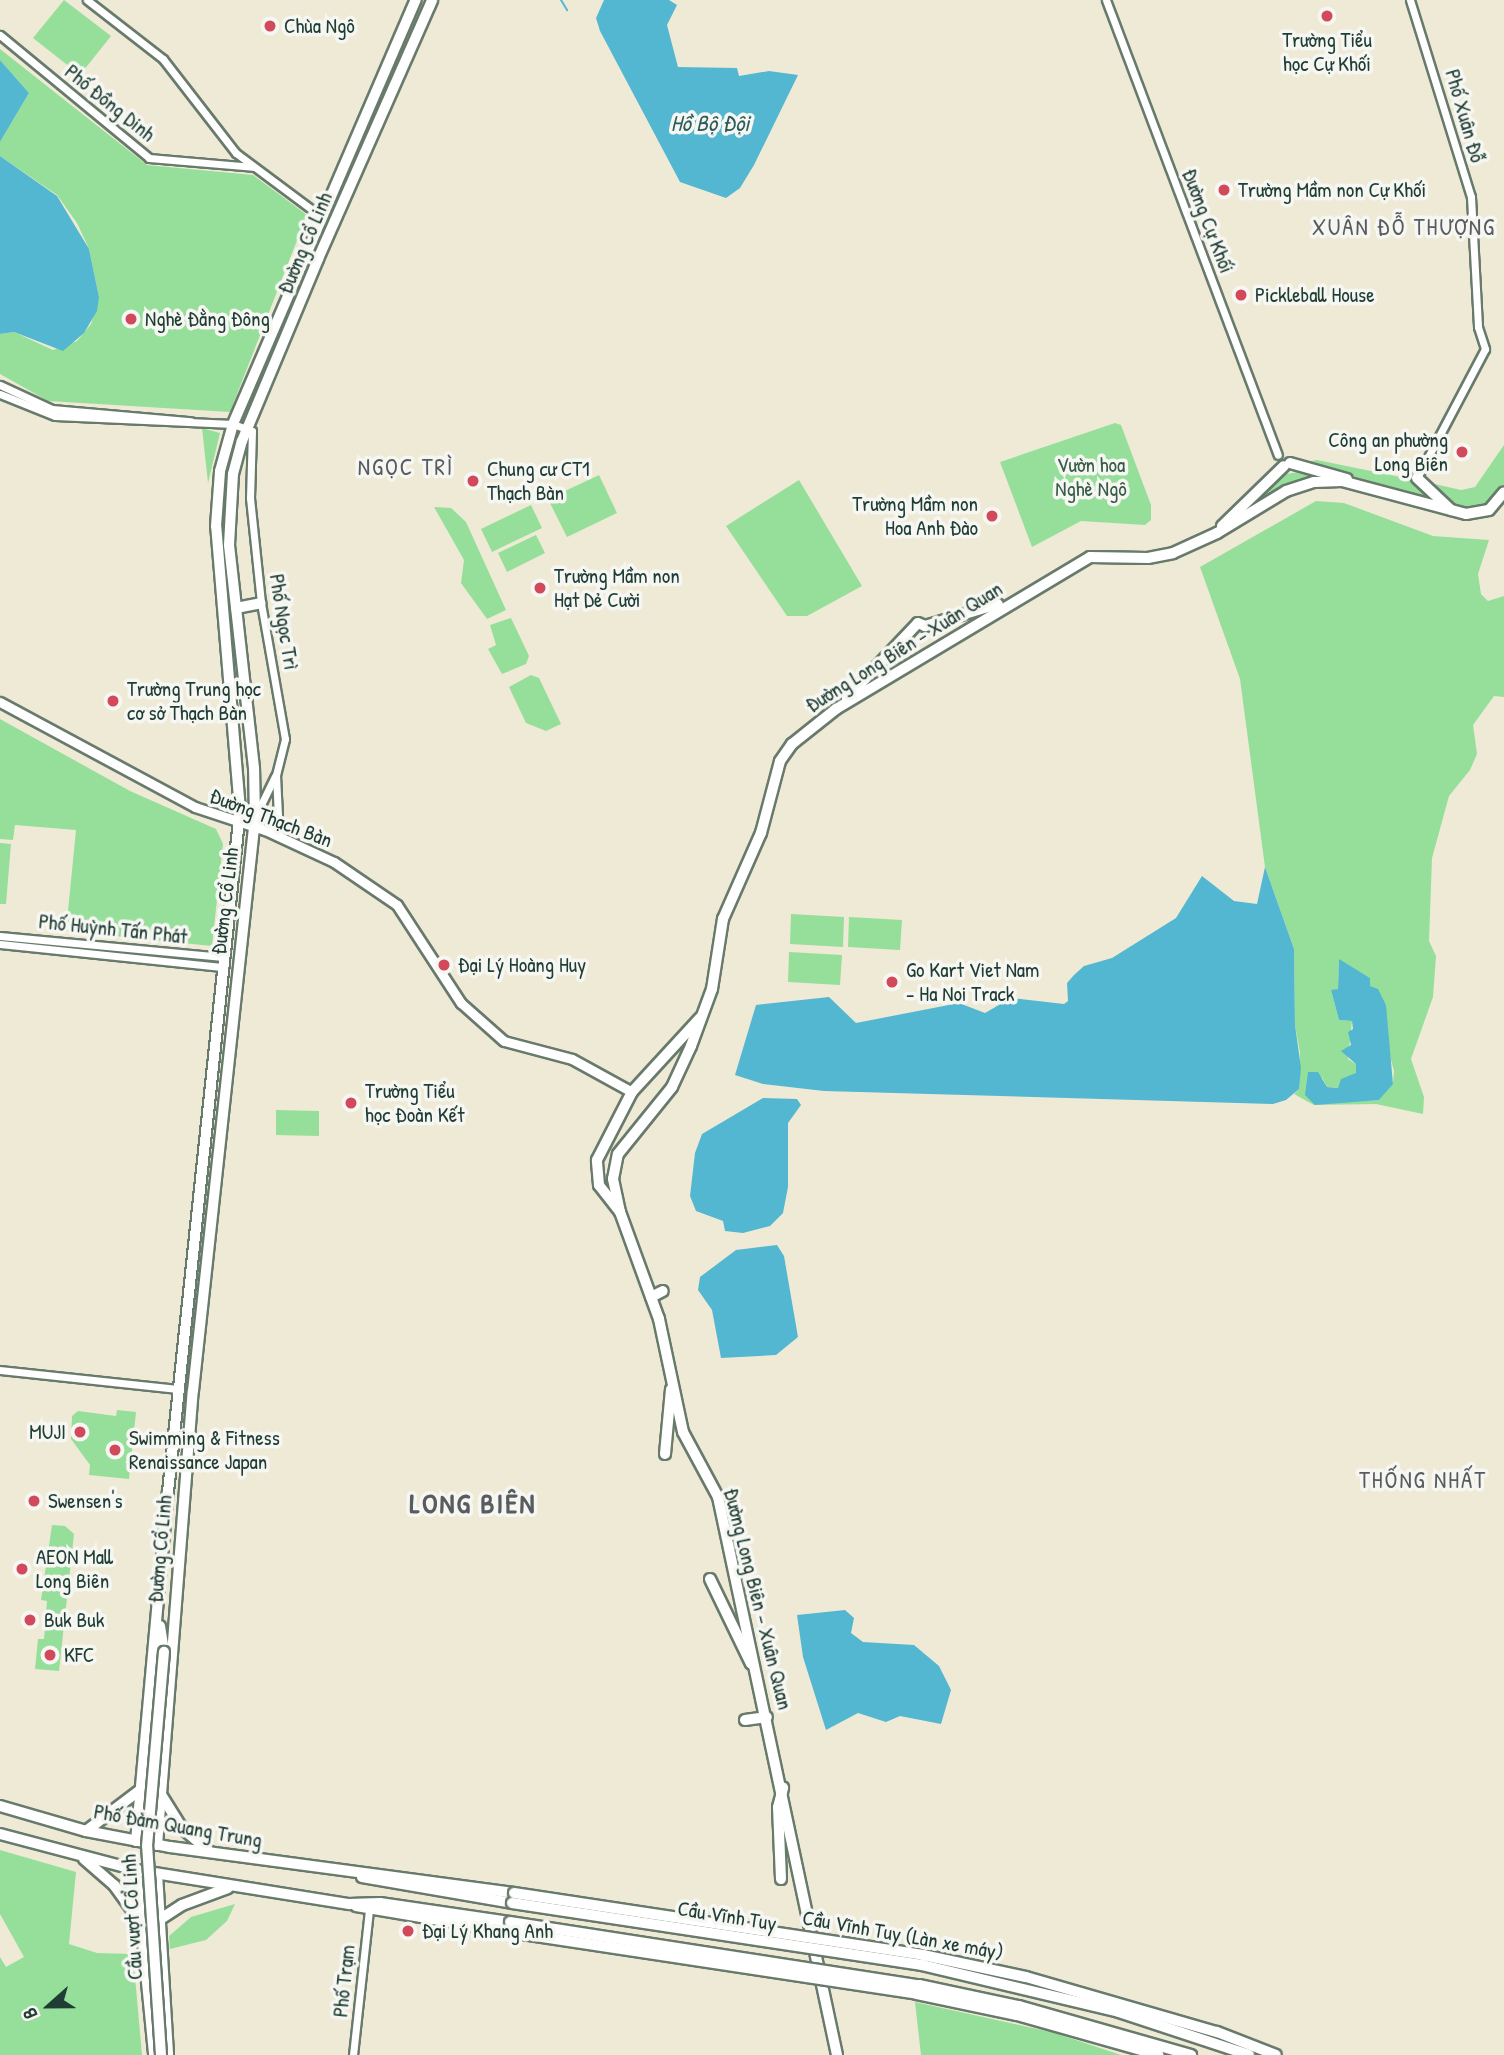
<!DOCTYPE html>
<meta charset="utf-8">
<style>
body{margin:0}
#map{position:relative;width:1504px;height:2055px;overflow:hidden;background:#efead5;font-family:"Patrick Hand",sans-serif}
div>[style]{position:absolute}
.green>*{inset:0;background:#96df9a}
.water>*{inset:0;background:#53b7d1}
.stream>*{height:2px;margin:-1px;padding:0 1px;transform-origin:1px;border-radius:1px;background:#53b7d1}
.roads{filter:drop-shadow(2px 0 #687a6c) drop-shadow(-2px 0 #687a6c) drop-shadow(0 2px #687a6c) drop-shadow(0 -2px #687a6c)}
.tertiary>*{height:7px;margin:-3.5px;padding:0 3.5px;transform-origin:3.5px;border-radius:3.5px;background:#fff}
.secondary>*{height:9px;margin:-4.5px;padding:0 4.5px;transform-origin:4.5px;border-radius:4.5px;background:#fff}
.primary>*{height:10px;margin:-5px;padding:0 5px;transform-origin:5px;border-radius:5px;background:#fff}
.trunk>*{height:10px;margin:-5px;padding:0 5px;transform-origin:5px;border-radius:5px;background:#fff}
.bridges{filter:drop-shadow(2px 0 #687a6c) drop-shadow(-2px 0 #687a6c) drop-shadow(0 2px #687a6c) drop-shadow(0 -2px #687a6c)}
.primary-bridge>*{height:10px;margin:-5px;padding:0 5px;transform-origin:5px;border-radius:5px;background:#fff}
.trunk-bridge>*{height:10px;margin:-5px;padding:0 5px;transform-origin:5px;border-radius:5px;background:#fff}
.dots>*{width:19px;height:19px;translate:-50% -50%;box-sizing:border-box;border:4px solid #f6f6f2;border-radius:50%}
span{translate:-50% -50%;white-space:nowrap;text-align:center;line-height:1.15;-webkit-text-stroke:7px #f6f6f2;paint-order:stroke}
.poi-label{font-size:21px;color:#1f3d34}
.left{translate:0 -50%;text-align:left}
.right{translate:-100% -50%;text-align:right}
.street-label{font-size:21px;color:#1f3d34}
.park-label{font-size:21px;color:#375d48}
.water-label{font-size:23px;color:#2c5c5b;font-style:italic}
.neighbourhood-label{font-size:23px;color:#595c5f;letter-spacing:2px}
.district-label{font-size:28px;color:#595c5f;font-weight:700;letter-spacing:2px}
.north{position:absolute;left:14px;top:1971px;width:70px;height:70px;-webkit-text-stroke:5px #f6f6f2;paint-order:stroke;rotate:249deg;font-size:19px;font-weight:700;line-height:28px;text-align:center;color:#1f3d34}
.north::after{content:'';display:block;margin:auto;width:24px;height:32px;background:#1f3d34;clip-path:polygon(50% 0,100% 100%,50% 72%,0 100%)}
</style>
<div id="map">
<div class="green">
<i style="clip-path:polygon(64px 0,111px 36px,80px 75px,33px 38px)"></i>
<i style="clip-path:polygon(0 49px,147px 165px,253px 175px,307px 215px,230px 412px,48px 401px,0 374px,0 334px,14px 332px,53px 350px,77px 341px,91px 324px,99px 297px,89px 249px,77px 223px,57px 195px,0 156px,0 142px,29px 93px,0 60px)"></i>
<i style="clip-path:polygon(1115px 423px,1121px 425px,1151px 505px,1151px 520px,1145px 525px,1081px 521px,1032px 547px,1000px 462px)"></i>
<i style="clip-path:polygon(202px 428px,220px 433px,208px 483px)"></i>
<i style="clip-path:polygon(1504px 445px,1504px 487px,1483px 508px,1457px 511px,1426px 482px,1461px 490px,1475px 487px)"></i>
<i style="clip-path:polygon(1317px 460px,1410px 479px,1443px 507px,1305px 462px)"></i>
<i style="clip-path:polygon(1304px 471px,1338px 479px,1318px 480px,1233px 520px,1281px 475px)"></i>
<i style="clip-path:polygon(599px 475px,617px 513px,567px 537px,548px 499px)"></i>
<i style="clip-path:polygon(799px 480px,862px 586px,807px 616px,787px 616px,726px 526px)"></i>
<i style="clip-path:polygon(evenodd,1316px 501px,1344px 503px,1433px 536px,1489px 540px,1478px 574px,1481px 594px,1488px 601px,1504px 596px,1504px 697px,1494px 696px,1473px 725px,1477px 754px,1470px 770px,1449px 796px,1432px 858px,1429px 941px,1436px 956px,1433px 997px,1411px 1059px,1424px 1097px,1423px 1114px,1376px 1104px,1314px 1105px,1294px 1094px,1299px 1089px,1300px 1053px,1295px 1025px,1294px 949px,1265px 867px,1240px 679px,1200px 567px,1316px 501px,1339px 960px,1370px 978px,1370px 986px,1386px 1005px,1386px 1041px,1394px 1071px,1393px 1083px,1379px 1100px,1323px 1102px,1322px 1077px,1327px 1087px,1339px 1088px,1342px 1079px,1356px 1074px,1356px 1064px,1348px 1059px,1352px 1021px,1339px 1020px,1331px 990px,1338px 990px,1339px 960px)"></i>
<i style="clip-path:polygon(531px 505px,542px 528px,492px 552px,481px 529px)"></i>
<i style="clip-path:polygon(434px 507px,451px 508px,466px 522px,506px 610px,487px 619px,461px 583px,464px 560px)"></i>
<i style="clip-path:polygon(536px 535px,545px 553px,507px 572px,498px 553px)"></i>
<i style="clip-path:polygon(511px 618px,529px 656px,526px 664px,502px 674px,488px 649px,496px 645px,490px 625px)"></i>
<i style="clip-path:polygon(531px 675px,539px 678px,561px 724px,546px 731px,526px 723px,509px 687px)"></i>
<i style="clip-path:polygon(0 719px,130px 791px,216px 829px,223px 844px,212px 946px,66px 931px,76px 830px,15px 825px,13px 840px,0 839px)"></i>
<i style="clip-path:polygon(0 843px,11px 844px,6px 904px,0 904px)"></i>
<i style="clip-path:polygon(791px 914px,844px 917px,843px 947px,790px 944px)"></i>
<i style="clip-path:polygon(849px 917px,902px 920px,900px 950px,848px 947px)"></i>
<i style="clip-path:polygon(789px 952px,842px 955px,840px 985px,788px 982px)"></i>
<i style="clip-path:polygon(276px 1110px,319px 1111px,319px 1136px,276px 1135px)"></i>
<i style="clip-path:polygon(117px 1410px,136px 1412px,129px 1479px,89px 1475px,90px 1465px,71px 1439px,72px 1416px,78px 1411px,116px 1416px)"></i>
<i style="clip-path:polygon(52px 1525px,65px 1526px,74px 1534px,59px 1671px,35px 1669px,38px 1639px,44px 1639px,47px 1601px,41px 1600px)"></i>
<i style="clip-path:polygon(0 1850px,76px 1872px,69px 1944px,97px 1953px,133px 1954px,142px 2055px,0 2055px,0 1957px,6px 1967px,24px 1957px,0 1914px)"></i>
<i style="clip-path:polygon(235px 1904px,227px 1921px,206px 1940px,170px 1949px,169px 1936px,191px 1917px)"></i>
<i style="clip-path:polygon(915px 2002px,1055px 2033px,1121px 2055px,921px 2055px)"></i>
</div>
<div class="water">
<i style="clip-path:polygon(604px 0,669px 0,677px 5px,667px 25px,678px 67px,737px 68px,739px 76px,769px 71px,798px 75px,754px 165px,740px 188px,726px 198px,680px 182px,600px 31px,596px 18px)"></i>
<i style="clip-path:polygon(0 60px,29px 93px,0 142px)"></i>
<i style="clip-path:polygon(0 156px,57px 196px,89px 249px,99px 297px,97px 311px,84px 333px,63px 351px,14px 332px,0 334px)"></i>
<i style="clip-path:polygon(1265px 867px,1294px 949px,1295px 1025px,1301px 1068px,1299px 1089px,1286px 1100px,1273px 1104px,824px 1091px,763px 1084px,735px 1075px,756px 1005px,829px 997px,856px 1023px,959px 1003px,985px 1013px,1011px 998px,1064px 1004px,1068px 1001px,1067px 983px,1074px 975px,1084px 966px,1112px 958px,1176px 918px,1202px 876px,1234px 901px,1257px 904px)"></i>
<i style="clip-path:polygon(1339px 959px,1370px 978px,1370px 986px,1378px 989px,1386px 1005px,1393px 1084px,1379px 1100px,1315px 1105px,1305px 1095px,1308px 1072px,1318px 1072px,1327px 1087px,1338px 1088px,1341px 1079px,1356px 1073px,1356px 1064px,1341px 1051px,1351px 1045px,1348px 1032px,1353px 1029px,1352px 1021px,1339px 1020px,1331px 990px,1338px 989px)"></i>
<i style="clip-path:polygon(763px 1098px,797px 1099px,801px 1105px,788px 1123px,788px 1187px,783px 1213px,770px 1226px,743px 1233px,725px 1231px,723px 1221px,696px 1211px,690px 1196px,695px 1153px,702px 1134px)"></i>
<i style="clip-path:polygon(777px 1245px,784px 1256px,798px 1337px,776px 1355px,721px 1358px,712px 1310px,698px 1290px,700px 1277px,736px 1250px)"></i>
<i style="clip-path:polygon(845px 1610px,854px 1618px,851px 1633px,863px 1642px,914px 1645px,939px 1666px,951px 1690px,941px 1724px,900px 1716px,886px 1722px,858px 1713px,826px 1730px,803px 1657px,797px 1615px)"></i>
</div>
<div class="stream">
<i style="left:561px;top:0;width:12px;rotate:59deg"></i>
</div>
<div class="roads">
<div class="tertiary">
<i style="left:87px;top:0;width:96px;rotate:37.8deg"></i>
<i style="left:163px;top:59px;width:119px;rotate:52.2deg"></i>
<i style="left:236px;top:153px;width:107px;rotate:36.7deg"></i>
<i style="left:1106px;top:0;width:486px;rotate:69.3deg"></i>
<i style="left:1410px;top:0;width:206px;rotate:72.8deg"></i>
<i style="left:1471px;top:197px;width:130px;rotate:86.9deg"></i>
<i style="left:1478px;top:327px;width:23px;rotate:72deg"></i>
<i style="left:1485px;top:349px;width:146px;rotate:117.8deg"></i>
<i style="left:0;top:35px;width:193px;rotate:39.5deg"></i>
<i style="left:149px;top:158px;width:104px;rotate:4.9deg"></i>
<i style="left:0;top:385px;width:57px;rotate:24.8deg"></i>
<i style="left:52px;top:409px;width:139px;rotate:5deg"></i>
<i style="left:0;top:394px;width:59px;rotate:21.8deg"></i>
<i style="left:55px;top:416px;width:178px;rotate:2.6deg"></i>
<i style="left:233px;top:424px;width:20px;rotate:20deg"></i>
<i style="left:252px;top:431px;width:67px;rotate:91.7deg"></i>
<i style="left:250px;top:498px;width:106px;rotate:84deg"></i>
<i style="left:261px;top:603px;width:138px;rotate:80deg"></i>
<i style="left:285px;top:739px;width:37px;rotate:104deg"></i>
<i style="left:276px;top:775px;width:62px;rotate:87.2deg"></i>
<i style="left:256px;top:815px;width:43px;rotate:-64deg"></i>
<i style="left:0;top:936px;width:224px;rotate:5.4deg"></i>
<i style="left:0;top:944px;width:223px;rotate:5.9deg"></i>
<i style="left:0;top:1370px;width:180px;rotate:6.1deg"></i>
<i style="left:353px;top:2055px;width:145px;rotate:-83.7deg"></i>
</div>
<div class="secondary">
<i style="left:0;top:702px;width:221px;rotate:28.3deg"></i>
<i style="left:195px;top:807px;width:74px;rotate:18.2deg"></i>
<i style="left:265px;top:830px;width:76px;rotate:24.9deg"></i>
<i style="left:334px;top:862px;width:76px;rotate:34.3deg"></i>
<i style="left:397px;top:905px;width:117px;rotate:56.9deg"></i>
<i style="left:461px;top:1003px;width:57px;rotate:41.5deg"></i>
<i style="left:504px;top:1041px;width:70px;rotate:14.8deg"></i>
<i style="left:572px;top:1059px;width:68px;rotate:28.8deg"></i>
</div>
<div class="primary">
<i style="left:1290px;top:463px;width:59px;rotate:15.7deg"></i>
<i style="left:1417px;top:478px;width:47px;rotate:43.3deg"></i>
<i style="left:1222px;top:526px;width:86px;rotate:-44.1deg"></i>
<i style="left:236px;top:608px;width:25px;rotate:-11deg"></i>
<i style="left:847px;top:698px;width:103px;rotate:-46.6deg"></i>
<i style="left:918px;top:623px;width:8px;rotate:23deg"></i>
<i style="left:925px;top:626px;width:76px;rotate:-16.8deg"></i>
<i style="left:620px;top:1212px;width:34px;rotate:-128deg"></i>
<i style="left:599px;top:1185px;width:25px;rotate:-95deg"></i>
<i style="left:597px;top:1160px;width:76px;rotate:-62.8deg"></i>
<i style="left:632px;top:1092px;width:100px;rotate:-47.4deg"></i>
<i style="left:651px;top:1297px;width:13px;rotate:-27deg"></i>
<i style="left:665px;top:1454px;width:65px;rotate:-84.7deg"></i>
<i style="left:710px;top:1579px;width:94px;rotate:64.2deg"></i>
<i style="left:160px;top:1626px;width:26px;rotate:81deg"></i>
<i style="left:745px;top:1720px;width:22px;rotate:-8deg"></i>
<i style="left:136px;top:1841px;width:350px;rotate:-84.8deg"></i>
<i style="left:168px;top:1492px;width:686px;rotate:-83.97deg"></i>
<i style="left:240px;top:810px;width:285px;rotate:-94.8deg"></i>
<i style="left:216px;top:526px;width:55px;rotate:-85.8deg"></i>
<i style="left:220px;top:471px;width:49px;rotate:-74.5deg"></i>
<i style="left:233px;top:424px;width:462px;rotate:-66.7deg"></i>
<i style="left:157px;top:1845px;width:455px;rotate:-85.5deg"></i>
<i style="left:193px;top:1391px;width:576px;rotate:-83.82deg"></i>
<i style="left:255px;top:818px;width:50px;rotate:-91.1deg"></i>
<i style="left:254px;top:768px;width:224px;rotate:-96.4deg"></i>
<i style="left:229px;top:545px;width:71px;rotate:-86.8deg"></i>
<i style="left:233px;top:474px;width:34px;rotate:-75deg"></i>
<i style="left:242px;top:441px;width:197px;rotate:-67.3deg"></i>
<i style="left:318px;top:259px;width:283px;rotate:-66.2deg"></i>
<i style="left:136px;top:1870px;width:186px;rotate:84.4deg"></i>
<i style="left:157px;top:1874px;width:181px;rotate:86.5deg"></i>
<i style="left:781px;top:1879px;width:72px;rotate:-92.4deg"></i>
<i style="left:778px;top:1807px;width:20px;rotate:-75deg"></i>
<i style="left:837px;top:2055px;width:571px;rotate:-102.04deg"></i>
<i style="left:718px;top:1497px;width:74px;rotate:-118.3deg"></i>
<i style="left:683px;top:1432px;width:116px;rotate:-102deg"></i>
<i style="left:659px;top:1319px;width:114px;rotate:-110deg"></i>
<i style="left:620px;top:1212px;width:34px;rotate:-102deg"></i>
<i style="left:613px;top:1179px;width:25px;rotate:-79deg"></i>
<i style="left:618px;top:1154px;width:86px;rotate:-51.1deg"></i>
<i style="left:672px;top:1087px;width:45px;rotate:-65.1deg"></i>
<i style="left:691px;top:1046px;width:61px;rotate:-69.8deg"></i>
<i style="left:712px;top:989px;width:71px;rotate:-81.1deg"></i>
<i style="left:723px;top:919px;width:94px;rotate:-66.2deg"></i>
<i style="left:761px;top:833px;width:74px;rotate:-75.2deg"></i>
<i style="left:780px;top:761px;width:21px;rotate:-55deg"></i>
<i style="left:792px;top:744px;width:56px;rotate:-38.5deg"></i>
<i style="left:836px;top:709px;width:296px;rotate:-30.9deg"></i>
<i style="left:1090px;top:557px;width:58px;rotate:1deg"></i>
<i style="left:1148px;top:558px;width:25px;rotate:-11deg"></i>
<i style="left:1173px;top:553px;width:48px;rotate:-24.4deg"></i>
<i style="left:1217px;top:533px;width:81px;rotate:-31.3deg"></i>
<i style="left:1286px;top:491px;width:29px;rotate:-18deg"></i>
<i style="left:1314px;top:482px;width:28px;rotate:-2deg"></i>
<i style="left:1342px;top:481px;width:128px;rotate:14.9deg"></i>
<i style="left:1466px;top:514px;width:23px;rotate:-10deg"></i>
<i style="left:1489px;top:510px;width:23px;rotate:-50deg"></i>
</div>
<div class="trunk">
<i style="left:160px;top:1793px;width:40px;rotate:58deg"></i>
<i style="left:181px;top:1827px;width:37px;rotate:41deg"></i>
<i style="left:0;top:1806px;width:90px;rotate:16.2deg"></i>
<i style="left:86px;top:1831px;width:86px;rotate:10.8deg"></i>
<i style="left:170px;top:1847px;width:347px;rotate:7.6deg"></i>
<i style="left:86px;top:1831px;width:68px;rotate:-37.2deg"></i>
<i style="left:0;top:1834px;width:141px;rotate:14.8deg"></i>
<i style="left:136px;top:1870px;width:216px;rotate:9.1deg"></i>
<i style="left:349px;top:1904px;width:31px;rotate:-2deg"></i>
<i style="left:380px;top:1903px;width:131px;rotate:8.3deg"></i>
<i style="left:84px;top:1859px;width:40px;rotate:41deg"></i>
<i style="left:114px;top:1885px;width:44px;rotate:54.2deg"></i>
<i style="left:362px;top:1877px;width:152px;rotate:9.8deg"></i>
<i style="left:356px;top:1906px;width:155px;rotate:9.6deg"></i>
<i style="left:159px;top:1920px;width:27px;rotate:-33deg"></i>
<i style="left:182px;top:1905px;width:49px;rotate:-20.3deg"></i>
</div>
</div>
<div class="bridges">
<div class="primary-bridge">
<i style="left:161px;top:2055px;width:209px;rotate:-93.8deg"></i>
<i style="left:147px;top:1846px;width:195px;rotate:-85deg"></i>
</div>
<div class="trunk-bridge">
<i style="left:514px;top:1893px;width:414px;rotate:8.6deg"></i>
<i style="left:923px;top:1955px;width:105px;rotate:12.1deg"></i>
<i style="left:1026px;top:1977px;width:199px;rotate:16.1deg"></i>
<i style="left:1217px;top:2032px;width:63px;rotate:21.3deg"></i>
<i style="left:512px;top:1903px;width:415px;rotate:8.6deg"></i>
<i style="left:922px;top:1965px;width:203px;rotate:13.4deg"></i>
<i style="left:1119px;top:2012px;width:137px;rotate:18.3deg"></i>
<i style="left:510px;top:1922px;width:414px;rotate:8.8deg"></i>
<i style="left:919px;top:1985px;width:102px;rotate:11.9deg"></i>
<i style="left:1019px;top:2006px;width:179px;rotate:15.9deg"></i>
<i style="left:509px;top:1932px;width:413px;rotate:8.6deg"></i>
<i style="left:917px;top:1994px;width:102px;rotate:11.9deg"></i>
<i style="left:1017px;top:2015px;width:147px;rotate:15.8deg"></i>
</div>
</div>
<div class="dots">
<i style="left:1327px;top:16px;background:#d1495b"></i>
<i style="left:270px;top:26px;background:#d1495b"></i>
<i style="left:1224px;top:190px;background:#d1495b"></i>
<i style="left:1241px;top:295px;background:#d1495b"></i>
<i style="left:131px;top:319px;background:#d1495b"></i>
<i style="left:1462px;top:452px;background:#d1495b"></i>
<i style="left:473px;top:481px;background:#d1495b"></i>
<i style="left:992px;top:516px;background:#d1495b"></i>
<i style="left:540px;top:588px;background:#d1495b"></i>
<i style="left:113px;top:701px;background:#d1495b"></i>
<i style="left:444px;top:965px;background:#d1495b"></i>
<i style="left:892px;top:982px;background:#d1495b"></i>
<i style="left:351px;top:1103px;background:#d1495b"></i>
<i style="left:80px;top:1432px;background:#d1495b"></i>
<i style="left:115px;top:1450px;background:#d1495b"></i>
<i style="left:34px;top:1501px;background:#d1495b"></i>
<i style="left:22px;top:1569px;background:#d1495b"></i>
<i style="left:30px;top:1620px;background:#d1495b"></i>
<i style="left:50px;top:1655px;background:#d1495b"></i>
<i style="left:408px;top:1931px;background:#d1495b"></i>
</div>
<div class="poi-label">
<span class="left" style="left:284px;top:26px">Chùa Ngô</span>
<span style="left:1327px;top:52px">Trường Tiểu<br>học Cự Khối</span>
<span class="left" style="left:1238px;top:190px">Trường Mầm non Cự Khối</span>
<span class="left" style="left:1255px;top:295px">Pickleball House</span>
<span class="left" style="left:145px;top:319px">Nghè Đằng Đông</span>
<span class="right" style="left:1448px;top:452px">Công an phường<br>Long Biên</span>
<span class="left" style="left:487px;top:481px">Chung cư CT1<br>Thạch Bàn</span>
<span class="right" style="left:978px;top:516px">Trường Mầm non<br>Hoa Anh Đào</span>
<span class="left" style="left:554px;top:588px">Trường Mầm non<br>Hạt Dẻ Cười</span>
<span class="left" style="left:127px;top:701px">Trường Trung học<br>cơ sở Thạch Bàn</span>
<span class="left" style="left:458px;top:965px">Đại Lý Hoàng Huy</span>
<span class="left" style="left:906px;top:982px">Go Kart Viet Nam<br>- Ha Noi Track</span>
<span class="left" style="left:365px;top:1103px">Trường Tiểu<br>học Đoàn Kết</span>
<span class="right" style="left:66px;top:1432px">MUJI</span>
<span class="left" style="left:129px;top:1450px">Swimming &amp; Fitness<br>Renaissance Japan</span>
<span class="left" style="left:48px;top:1501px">Swensen's</span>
<span class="left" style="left:36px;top:1569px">AEON Mall<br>Long Biên</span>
<span class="left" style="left:44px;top:1620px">Buk Buk</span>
<span class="left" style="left:64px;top:1655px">KFC</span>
<span class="left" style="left:422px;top:1931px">Đại Lý Khang Anh</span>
</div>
<div class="street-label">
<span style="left:110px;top:103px;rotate:39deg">Phố Đồng Dinh</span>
<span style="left:1465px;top:116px;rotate:74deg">Phố Xuân Đỗ</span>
<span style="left:1208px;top:221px;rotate:69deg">Đường Cự Khối</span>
<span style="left:305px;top:243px;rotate:-67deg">Đường Cổ Linh</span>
<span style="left:284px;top:622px;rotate:81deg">Phố Ngọc Trì</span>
<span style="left:904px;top:647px;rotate:-32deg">Đường Long Biên – Xuân Quan</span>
<span style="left:271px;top:818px;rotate:21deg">Đường Thạch Bàn</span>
<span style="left:225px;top:901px;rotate:-83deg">Đường Cổ Linh</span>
<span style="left:113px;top:929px;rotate:6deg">Phố Huỳnh Tấn Phát</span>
<span style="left:160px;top:1549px;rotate:-85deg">Đường Cổ Linh</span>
<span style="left:758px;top:1599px;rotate:76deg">Đường Long Biên – Xuân Quan</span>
<span style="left:178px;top:1826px;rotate:10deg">Phố Đàm Quang Trung</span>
<span style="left:727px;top:1916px;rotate:9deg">Cầu Vĩnh Tuy</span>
<span style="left:132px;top:1917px;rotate:-93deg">Cầu vượt Cổ Linh</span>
<span style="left:903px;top:1935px;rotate:10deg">Cầu Vĩnh Tuy (Làn xe máy)</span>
<span style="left:344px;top:1981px;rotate:-84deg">Phố Trạm</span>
</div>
<div class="park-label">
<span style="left:1091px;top:477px">Vườn hoa<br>Nghè Ngô</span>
</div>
<div class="water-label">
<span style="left:710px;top:123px">Hồ Bộ Đội</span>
</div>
<div class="neighbourhood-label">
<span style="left:1404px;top:227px">XUÂN ĐỖ THƯỢNG</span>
<span style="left:406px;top:467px">NGỌC TRÌ</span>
<span style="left:1423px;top:1480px">THỐNG NHẤT</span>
</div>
<div class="district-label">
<span style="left:473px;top:1503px">LONG BIÊN</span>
</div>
<div class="north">B</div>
</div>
